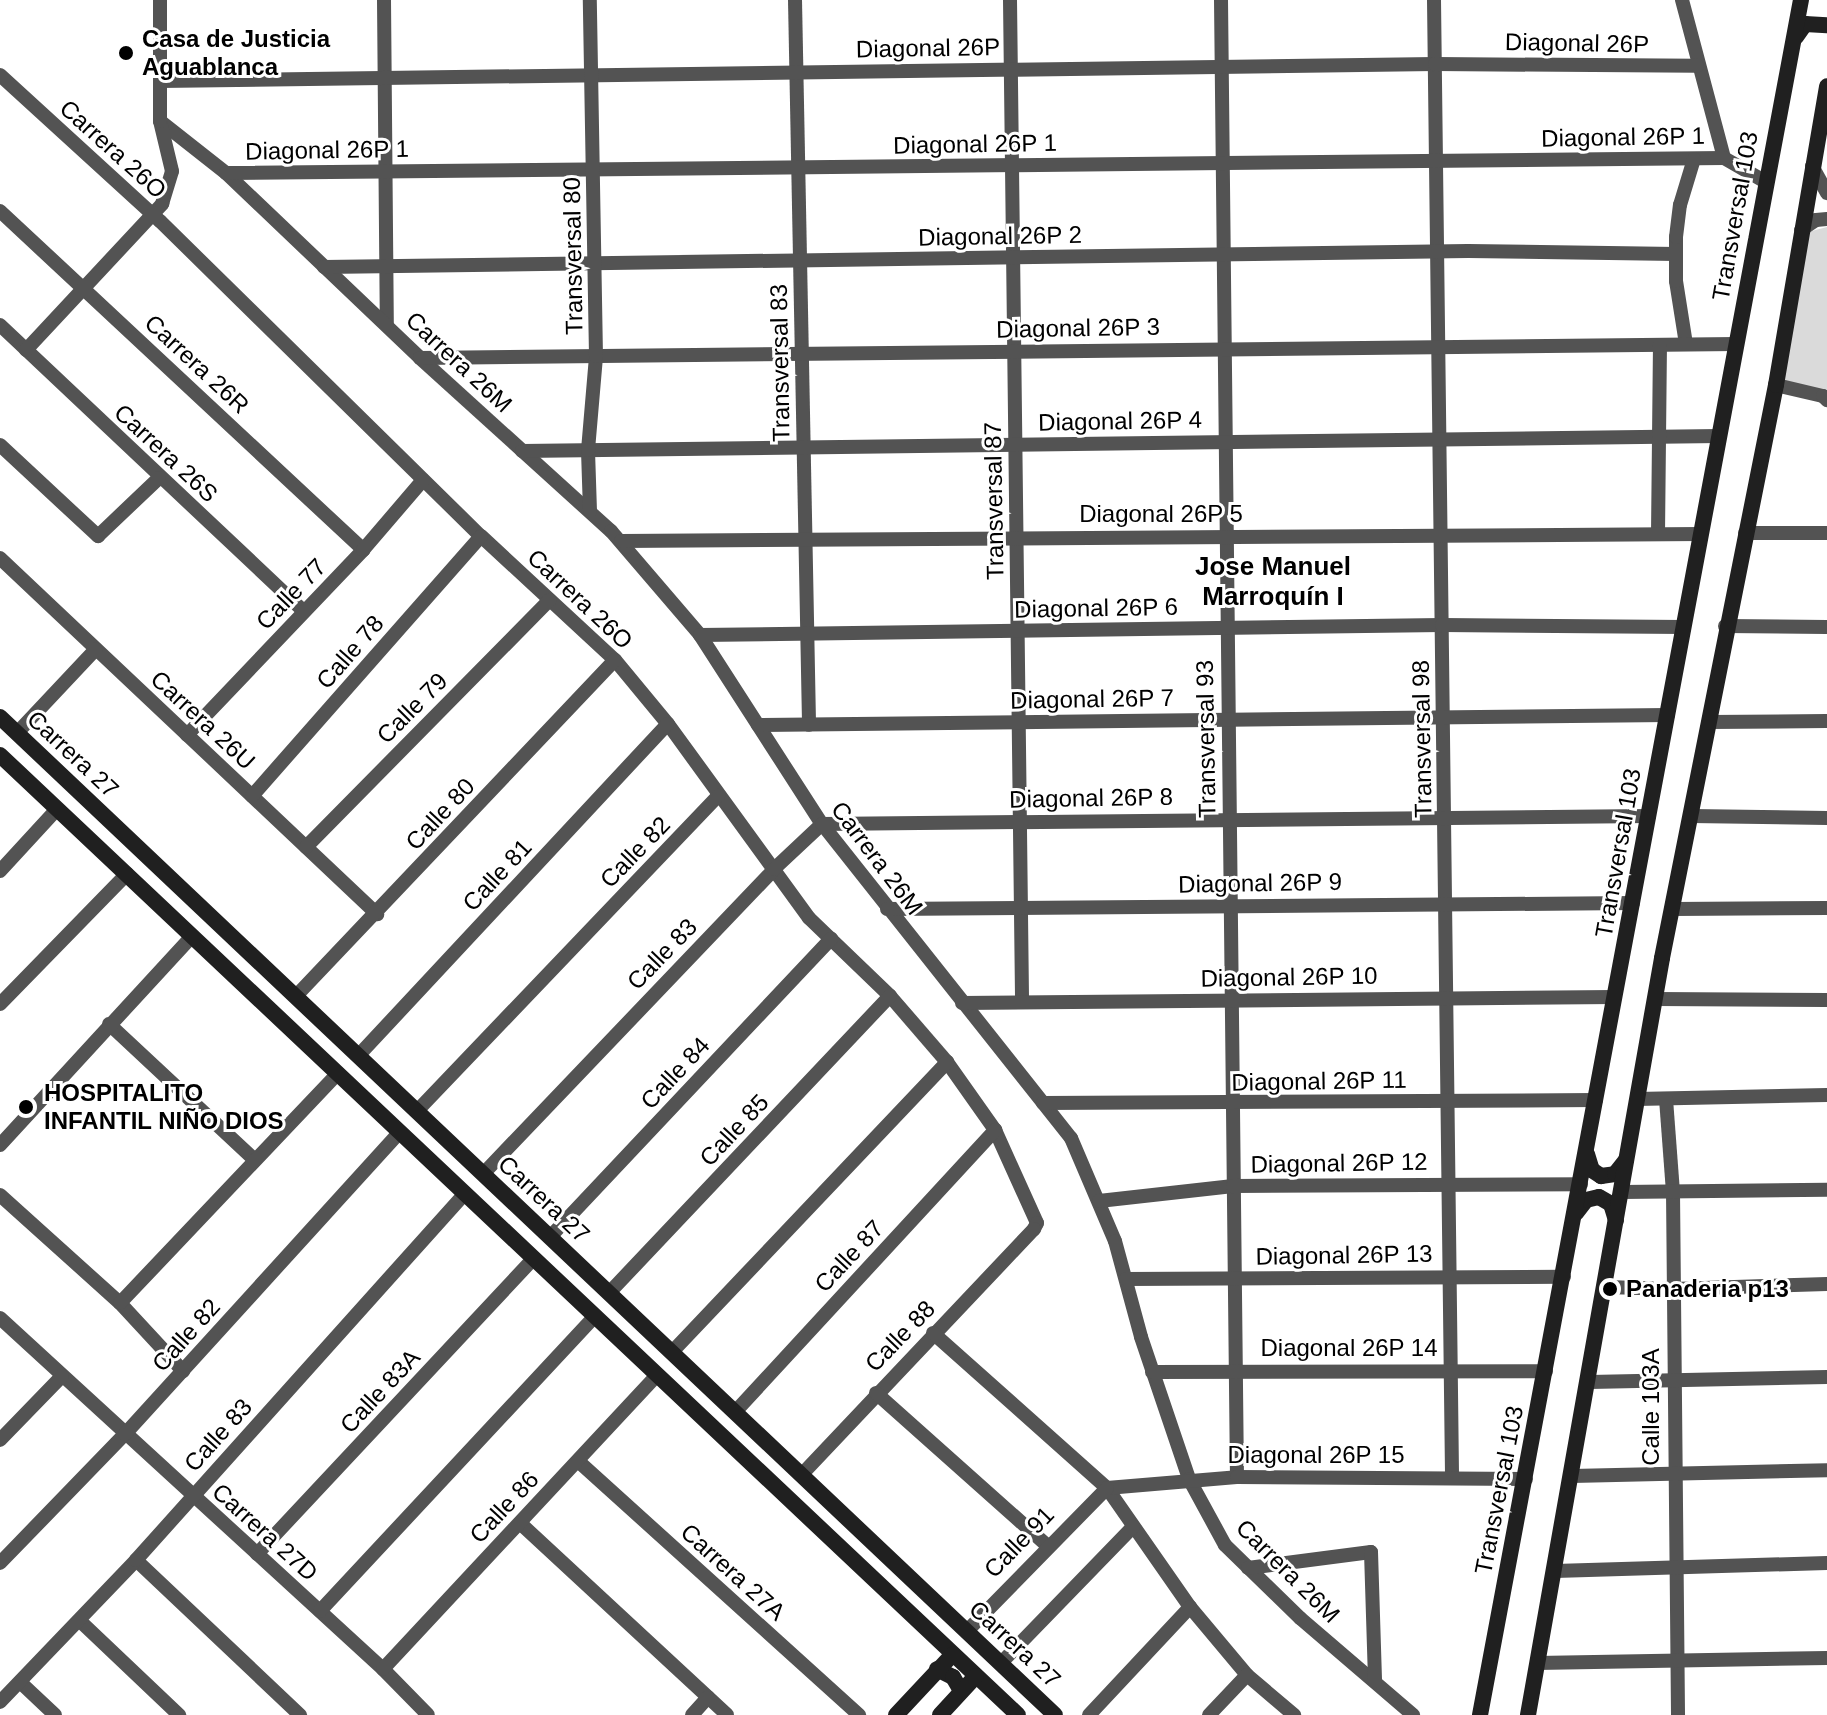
<!DOCTYPE html>
<meta charset="utf-8">
<style>
body{margin:0}
#map{position:relative;width:1827px;height:1715px;overflow:hidden;background:#fff;font-family:Helvetica,sans-serif}
div>[style]{position:absolute}
.green>*{inset:0;background:#dadada}
.street>*{height:14px;margin:-7px;padding:0 7px;transform-origin:7px;border-radius:7px;background:#535353}
.secondary>*{height:16px;margin:-8px;padding:0 8px;transform-origin:8px;border-radius:8px;background:#202020}
.dots>*{width:22px;height:22px;translate:-50% -50%;box-sizing:border-box;border:4px solid #fff;border-radius:50%}
span{translate:-50% -50%;white-space:nowrap;text-align:center;line-height:1.15;-webkit-text-stroke:6px #fff;paint-order:stroke}
.poi-label{font-size:24px;color:#000;font-weight:700}
.left{translate:0 -50%;text-align:left}
.street-label{font-size:24px;color:#000}
.neighbourhood-label{font-size:26px;color:#000;font-weight:700}
</style>
<div id="map">
<div class="green">
<i style="clip-path:polygon(1827px 227px,1827px 396px,1779px 384px,1804px 233px)"></i>
</div>
<div class="street">
<i style="left:384px;top:0;width:324px;rotate:89.5deg"></i>
<i style="left:795px;top:0;width:725px;rotate:88.89deg"></i>
<i style="left:1010px;top:0;width:1002px;rotate:89.31deg"></i>
<i style="left:1221px;top:0;width:1477px;rotate:89.38deg"></i>
<i style="left:1434px;top:0;width:1477px;rotate:89.3deg"></i>
<i style="left:1682px;top:0;width:163px;rotate:75.1deg"></i>
<i style="left:1724px;top:158px;width:46px;rotate:29.9deg"></i>
<i style="left:0;top:75px;width:217px;rotate:42.4deg"></i>
<i style="left:160px;top:221px;width:450px;rotate:44.5deg"></i>
<i style="left:481px;top:536px;width:183px;rotate:42.8deg"></i>
<i style="left:615px;top:660px;width:83px;rotate:50.4deg"></i>
<i style="left:668px;top:724px;width:240px;rotate:54deg"></i>
<i style="left:809px;top:918px;width:112px;rotate:43.9deg"></i>
<i style="left:890px;top:996px;width:87px;rotate:49.2deg"></i>
<i style="left:947px;top:1062px;width:83px;rotate:54.8deg"></i>
<i style="left:995px;top:1130px;width:102px;rotate:65.7deg"></i>
<i style="left:1037px;top:1223px;width:7px;rotate:117deg"></i>
<i style="left:1034px;top:1229px;width:339px;rotate:133.4deg"></i>
<i style="left:160px;top:81px;width:1275px;rotate:-0.76deg"></i>
<i style="left:1435px;top:64px;width:262px;rotate:0.4deg"></i>
<i style="left:160px;top:121px;width:84px;rotate:38.2deg"></i>
<i style="left:226px;top:173px;width:268px;rotate:43.6deg"></i>
<i style="left:420px;top:358px;width:258px;rotate:42.2deg"></i>
<i style="left:611px;top:531px;width:137px;rotate:49.4deg"></i>
<i style="left:700px;top:635px;width:225px;rotate:57.2deg"></i>
<i style="left:822px;top:824px;width:401px;rotate:51.6deg"></i>
<i style="left:1071px;top:1138px;width:112px;rotate:66.9deg"></i>
<i style="left:1115px;top:1241px;width:99px;rotate:74.8deg"></i>
<i style="left:1141px;top:1337px;width:150px;rotate:71.3deg"></i>
<i style="left:1189px;top:1479px;width:75px;rotate:61.4deg"></i>
<i style="left:1225px;top:1545px;width:105px;rotate:44.2deg"></i>
<i style="left:1300px;top:1618px;width:149px;rotate:40.6deg"></i>
<i style="left:1812px;top:166px;width:31px;rotate:61deg"></i>
<i style="left:226px;top:173px;width:1498px;rotate:-0.57deg"></i>
<i style="left:0;top:211px;width:497px;rotate:43deg"></i>
<i style="left:1801px;top:230px;width:18px;rotate:-34deg"></i>
<i style="left:1816px;top:220px;width:11px;rotate:-5deg"></i>
<i style="left:324px;top:267px;width:1144px;rotate:-0.8deg"></i>
<i style="left:1468px;top:251px;width:208px;rotate:0.8deg"></i>
<i style="left:0;top:325px;width:417px;rotate:43.3deg"></i>
<i style="left:1686px;top:344px;width:64px;rotate:-99deg"></i>
<i style="left:1676px;top:281px;width:44px;rotate:-90deg"></i>
<i style="left:1676px;top:237px;width:32px;rotate:-83deg"></i>
<i style="left:1680px;top:205px;width:48px;rotate:-73.1deg"></i>
<i style="left:26px;top:350px;width:200px;rotate:-47deg"></i>
<i style="left:162px;top:204px;width:34px;rotate:-73deg"></i>
<i style="left:172px;top:171px;width:51px;rotate:-103.5deg"></i>
<i style="left:160px;top:121px;width:121px;rotate:-90deg"></i>
<i style="left:420px;top:358px;width:1316px;rotate:-0.61deg"></i>
<i style="left:1776px;top:385px;width:48px;rotate:13.2deg"></i>
<i style="left:1823px;top:396px;width:6px;rotate:45deg"></i>
<i style="left:0;top:445px;width:134px;rotate:42.9deg"></i>
<i style="left:98px;top:536px;width:84px;rotate:-43.6deg"></i>
<i style="left:522px;top:451px;width:1197px;rotate:-0.72deg"></i>
<i style="left:590px;top:511px;width:61px;rotate:-91.9deg"></i>
<i style="left:588px;top:450px;width:94px;rotate:-85.1deg"></i>
<i style="left:596px;top:356px;width:356px;rotate:-91deg"></i>
<i style="left:1745px;top:533px;width:82px"></i>
<i style="left:1658px;top:534px;width:189px;rotate:-89.4deg"></i>
<i style="left:621px;top:541px;width:1080px;rotate:-0.37deg"></i>
<i style="left:0;top:558px;width:519px;rotate:43.36deg"></i>
<i style="left:1725px;top:626px;width:102px;rotate:0.6deg"></i>
<i style="left:700px;top:635px;width:742px;rotate:-0.77deg"></i>
<i style="left:1442px;top:625px;width:242px;rotate:0.5deg"></i>
<i style="left:1709px;top:722px;width:118px;rotate:-0.5deg"></i>
<i style="left:758px;top:725px;width:910px;rotate:-0.63deg"></i>
<i style="left:17px;top:733px;width:115px;rotate:-46.8deg"></i>
<i style="left:187px;top:735px;width:255px;rotate:-46.4deg"></i>
<i style="left:363px;top:550px;width:92px;rotate:-49.4deg"></i>
<i style="left:252px;top:796px;width:346px;rotate:-48.6deg"></i>
<i style="left:1691px;top:816px;width:136px;rotate:0.8deg"></i>
<i style="left:306px;top:847px;width:347px;rotate:-45.4deg"></i>
<i style="left:0;top:871px;width:84px;rotate:-47.4deg"></i>
<i style="left:887px;top:909px;width:746px;rotate:-0.46deg"></i>
<i style="left:1673px;top:909px;width:154px;rotate:-0.4deg"></i>
<i style="left:296px;top:996px;width:463px;rotate:-46.5deg"></i>
<i style="left:1656px;top:999px;width:171px;rotate:0.3deg"></i>
<i style="left:962px;top:1003px;width:653px;rotate:-0.53deg"></i>
<i style="left:0;top:1004px;width:182px;rotate:-45.7deg"></i>
<i style="left:109px;top:1024px;width:198px;rotate:43deg"></i>
<i style="left:358px;top:1056px;width:454px;rotate:-47deg"></i>
<i style="left:1637px;top:1099px;width:190px;rotate:-1.2deg"></i>
<i style="left:1666px;top:1099px;width:93px;rotate:85.7deg"></i>
<i style="left:1673px;top:1192px;width:523px;rotate:89.45deg"></i>
<i style="left:1043px;top:1103px;width:553px;rotate:-0.31deg"></i>
<i style="left:417px;top:1111px;width:436px;rotate:-46.3deg"></i>
<i style="left:0;top:1145px;width:284px;rotate:-47.4deg"></i>
<i style="left:483px;top:1174px;width:422px;rotate:-46.3deg"></i>
<i style="left:774px;top:869px;width:66px;rotate:-43.2deg"></i>
<i style="left:822px;top:824px;width:827px;rotate:-0.55deg"></i>
<i style="left:1622px;top:1192px;width:205px;rotate:-0.6deg"></i>
<i style="left:0;top:1195px;width:161px;rotate:42deg"></i>
<i style="left:120px;top:1303px;width:93px;rotate:47.2deg"></i>
<i style="left:1099px;top:1201px;width:135px;rotate:-6.4deg"></i>
<i style="left:1233px;top:1186px;width:348px;rotate:-0.3deg"></i>
<i style="left:550px;top:1237px;width:410px;rotate:-46.7deg"></i>
<i style="left:1126px;top:1279px;width:438px;rotate:-0.3deg"></i>
<i style="left:1606px;top:1287px;width:67px;rotate:1.7deg"></i>
<i style="left:1673px;top:1289px;width:154px;rotate:-1.9deg"></i>
<i style="left:609px;top:1293px;width:409px;rotate:-46.6deg"></i>
<i style="left:120px;top:1303px;width:317px;rotate:-46.5deg"></i>
<i style="left:0;top:1318px;width:520px;rotate:42.5deg"></i>
<i style="left:383px;top:1669px;width:64px;rotate:45.6deg"></i>
<i style="left:933px;top:1333px;width:233px;rotate:41.7deg"></i>
<i style="left:1107px;top:1488px;width:145px;rotate:55.1deg"></i>
<i style="left:1190px;top:1607px;width:89px;rotate:50deg"></i>
<i style="left:1247px;top:1675px;width:62px;rotate:40.4deg"></i>
<i style="left:672px;top:1352px;width:400px;rotate:-46.5deg"></i>
<i style="left:1152px;top:1372px;width:394px;rotate:-0.1deg"></i>
<i style="left:1590px;top:1382px;width:237px;rotate:-1.2deg"></i>
<i style="left:876px;top:1393px;width:230px;rotate:41.7deg"></i>
<i style="left:735px;top:1412px;width:384px;rotate:-47.3deg"></i>
<i style="left:0;top:1440px;width:89px;rotate:-45.9deg"></i>
<i style="left:578px;top:1461px;width:379px;rotate:42.1deg"></i>
<i style="left:1572px;top:1476px;width:255px;rotate:-1.3deg"></i>
<i style="left:1107px;top:1488px;width:130px;rotate:-4.8deg"></i>
<i style="left:1237px;top:1477px;width:289px;rotate:0.4deg"></i>
<i style="left:520px;top:1523px;width:282px;rotate:42.8deg"></i>
<i style="left:257px;top:1554px;width:405px;rotate:-46.9deg"></i>
<i style="left:136px;top:1560px;width:226px;rotate:43.4deg"></i>
<i style="left:0;top:1563px;width:180px;rotate:-45.9deg"></i>
<i style="left:125px;top:1434px;width:408px;rotate:-47.7deg"></i>
<i style="left:1248px;top:1568px;width:124px;rotate:-7.4deg"></i>
<i style="left:1371px;top:1552px;width:129px;rotate:88.2deg"></i>
<i style="left:1555px;top:1571px;width:272px;rotate:-1.7deg"></i>
<i style="left:320px;top:1611px;width:403px;rotate:-47deg"></i>
<i style="left:80px;top:1621px;width:137px;rotate:43.5deg"></i>
<i style="left:967px;top:1631px;width:200px;rotate:-45.6deg"></i>
<i style="left:1001px;top:1663px;width:190px;rotate:-45.9deg"></i>
<i style="left:1537px;top:1663px;width:290px;rotate:-1deg"></i>
<i style="left:383px;top:1669px;width:402px;rotate:-47deg"></i>
<i style="left:20px;top:1682px;width:48px;rotate:43.3deg"></i>
<i style="left:0;top:1702px;width:197px;rotate:-46.2deg"></i>
<i style="left:136px;top:1560px;width:493px;rotate:-48.1deg"></i>
<i style="left:692px;top:1715px;width:24px;rotate:-48deg"></i>
<i style="left:1089px;top:1715px;width:148px;rotate:-46.9deg"></i>
<i style="left:1209px;top:1715px;width:55px;rotate:-46.5deg"></i>
</div>
<div class="secondary">
<i style="left:1796px;top:37px;width:16px;rotate:-55deg"></i>
<i style="left:1805px;top:24px;width:22px;rotate:3deg"></i>
<i style="left:0;top:717px;width:1452px;rotate:43.41deg"></i>
<i style="left:0;top:755px;width:1399px;rotate:43.32deg"></i>
<i style="left:1587px;top:1154px;width:17px;rotate:73deg"></i>
<i style="left:1592px;top:1170px;width:11px;rotate:34deg"></i>
<i style="left:1601px;top:1176px;width:14px;rotate:-8deg"></i>
<i style="left:1615px;top:1174px;width:18px;rotate:-52deg"></i>
<i style="left:1576px;top:1213px;width:16px;rotate:-52deg"></i>
<i style="left:1586px;top:1200px;width:13px;rotate:-13deg"></i>
<i style="left:1599px;top:1197px;width:14px;rotate:30deg"></i>
<i style="left:1611px;top:1204px;width:17px;rotate:73deg"></i>
<i style="left:937px;top:1669px;width:18px;rotate:27deg"></i>
<i style="left:953px;top:1677px;width:16px;rotate:60deg"></i>
<i style="left:896px;top:1715px;width:83px;rotate:-46.9deg"></i>
<i style="left:940px;top:1715px;width:53px;rotate:-47.3deg"></i>
<i style="left:1480px;top:1715px;width:1745px;rotate:-79.4deg"></i>
<i style="left:1528px;top:1715px;width:769px;rotate:-79.96deg"></i>
<i style="left:1662px;top:958px;width:584px;rotate:-78.75deg"></i>
<i style="left:1776px;top:385px;width:303px;rotate:-80.3deg"></i>
</div>
<div class="dots">
<i style="left:126px;top:53px;background:#000"></i>
<i style="left:26px;top:1107px;background:#000"></i>
<i style="left:1610px;top:1289px;background:#000"></i>
</div>
<div class="poi-label">
<span class="left" style="left:142px;top:53px">Casa de Justicia<br>Aguablanca</span>
<span class="left" style="left:44px;top:1107px">HOSPITALITO<br>INFANTIL NIÑO DIOS</span>
<span class="left" style="left:1626px;top:1289px">Panaderia p13</span>
</div>
<div class="street-label">
<span style="left:1577px;top:43px;rotate:1deg">Diagonal 26P</span>
<span style="left:928px;top:48px;rotate:-1deg">Diagonal 26P</span>
<span style="left:1623px;top:137px;rotate:-1deg">Diagonal 26P 1</span>
<span style="left:975px;top:144px;rotate:-1deg">Diagonal 26P 1</span>
<span style="left:113px;top:149px;rotate:42deg">Carrera 26O</span>
<span style="left:327px;top:150px;rotate:-1deg">Diagonal 26P 1</span>
<span style="left:1735px;top:216px;rotate:-80deg">Transversal 103</span>
<span style="left:1000px;top:236px;rotate:-1deg">Diagonal 26P 2</span>
<span style="left:573px;top:256px;rotate:-91deg">Transversal 80</span>
<span style="left:1078px;top:328px;rotate:-1deg">Diagonal 26P 3</span>
<span style="left:459px;top:362px;rotate:43deg">Carrera 26M</span>
<span style="left:780px;top:363px;rotate:-91deg">Transversal 83</span>
<span style="left:197px;top:364px;rotate:43deg">Carrera 26R</span>
<span style="left:1120px;top:421px;rotate:-1deg">Diagonal 26P 4</span>
<span style="left:166px;top:453px;rotate:43deg">Carrera 26S</span>
<span style="left:994px;top:501px;rotate:-91deg">Transversal 87</span>
<span style="left:1161px;top:514px">Diagonal 26P 5</span>
<span style="left:291px;top:594px;rotate:-46deg">Calle 77</span>
<span style="left:580px;top:599px;rotate:43deg">Carrera 26O</span>
<span style="left:1096px;top:608px;rotate:-1deg">Diagonal 26P 6</span>
<span style="left:350px;top:652px;rotate:-49deg">Calle 78</span>
<span style="left:1092px;top:699px;rotate:-1deg">Diagonal 26P 7</span>
<span style="left:412px;top:708px;rotate:-45deg">Calle 79</span>
<span style="left:203px;top:720px;rotate:43deg">Carrera 26U</span>
<span style="left:1206px;top:739px;rotate:-91deg">Transversal 93</span>
<span style="left:1422px;top:739px;rotate:-91deg">Transversal 98</span>
<span style="left:73px;top:754px;rotate:43deg">Carrera 27</span>
<span style="left:1091px;top:798px;rotate:-1deg">Diagonal 26P 8</span>
<span style="left:440px;top:814px;rotate:-47deg">Calle 80</span>
<span style="left:635px;top:852px;rotate:-46deg">Calle 82</span>
<span style="left:1618px;top:853px;rotate:-80deg">Transversal 103</span>
<span style="left:877px;top:858px;rotate:53deg">Carrera 26M</span>
<span style="left:497px;top:875px;rotate:-47deg">Calle 81</span>
<span style="left:1260px;top:883px;rotate:-1deg">Diagonal 26P 9</span>
<span style="left:662px;top:954px;rotate:-46deg">Calle 83</span>
<span style="left:1289px;top:977px;rotate:-1deg">Diagonal 26P 10</span>
<span style="left:675px;top:1073px;rotate:-47deg">Calle 84</span>
<span style="left:1319px;top:1081px;rotate:-1deg">Diagonal 26P 11</span>
<span style="left:734px;top:1130px;rotate:-47deg">Calle 85</span>
<span style="left:1339px;top:1163px;rotate:-1deg">Diagonal 26P 12</span>
<span style="left:544px;top:1199px;rotate:43deg">Carrera 27</span>
<span style="left:1344px;top:1255px;rotate:-1deg">Diagonal 26P 13</span>
<span style="left:849px;top:1256px;rotate:-47deg">Calle 87</span>
<span style="left:186px;top:1335px;rotate:-48deg">Calle 82</span>
<span style="left:900px;top:1336px;rotate:-46deg">Calle 88</span>
<span style="left:1349px;top:1348px">Diagonal 26P 14</span>
<span style="left:380px;top:1391px;rotate:-47deg">Calle 83A</span>
<span style="left:1651px;top:1407px;rotate:-90deg">Calle 103A</span>
<span style="left:218px;top:1435px;rotate:-48deg">Calle 83</span>
<span style="left:1316px;top:1455px">Diagonal 26P 15</span>
<span style="left:1499px;top:1490px;rotate:-79deg">Transversal 103</span>
<span style="left:504px;top:1507px;rotate:-47deg">Calle 86</span>
<span style="left:265px;top:1532px;rotate:42deg">Carrera 27D</span>
<span style="left:1019px;top:1542px;rotate:-46deg">Calle 91</span>
<span style="left:1288px;top:1571px;rotate:45deg">Carrera 26M</span>
<span style="left:733px;top:1572px;rotate:42deg">Carrera 27A</span>
<span style="left:1015px;top:1644px;rotate:43deg">Carrera 27</span>
</div>
<div class="neighbourhood-label">
<span style="left:1273px;top:582px">Jose Manuel<br>Marroquín I</span>
</div>
</div>
